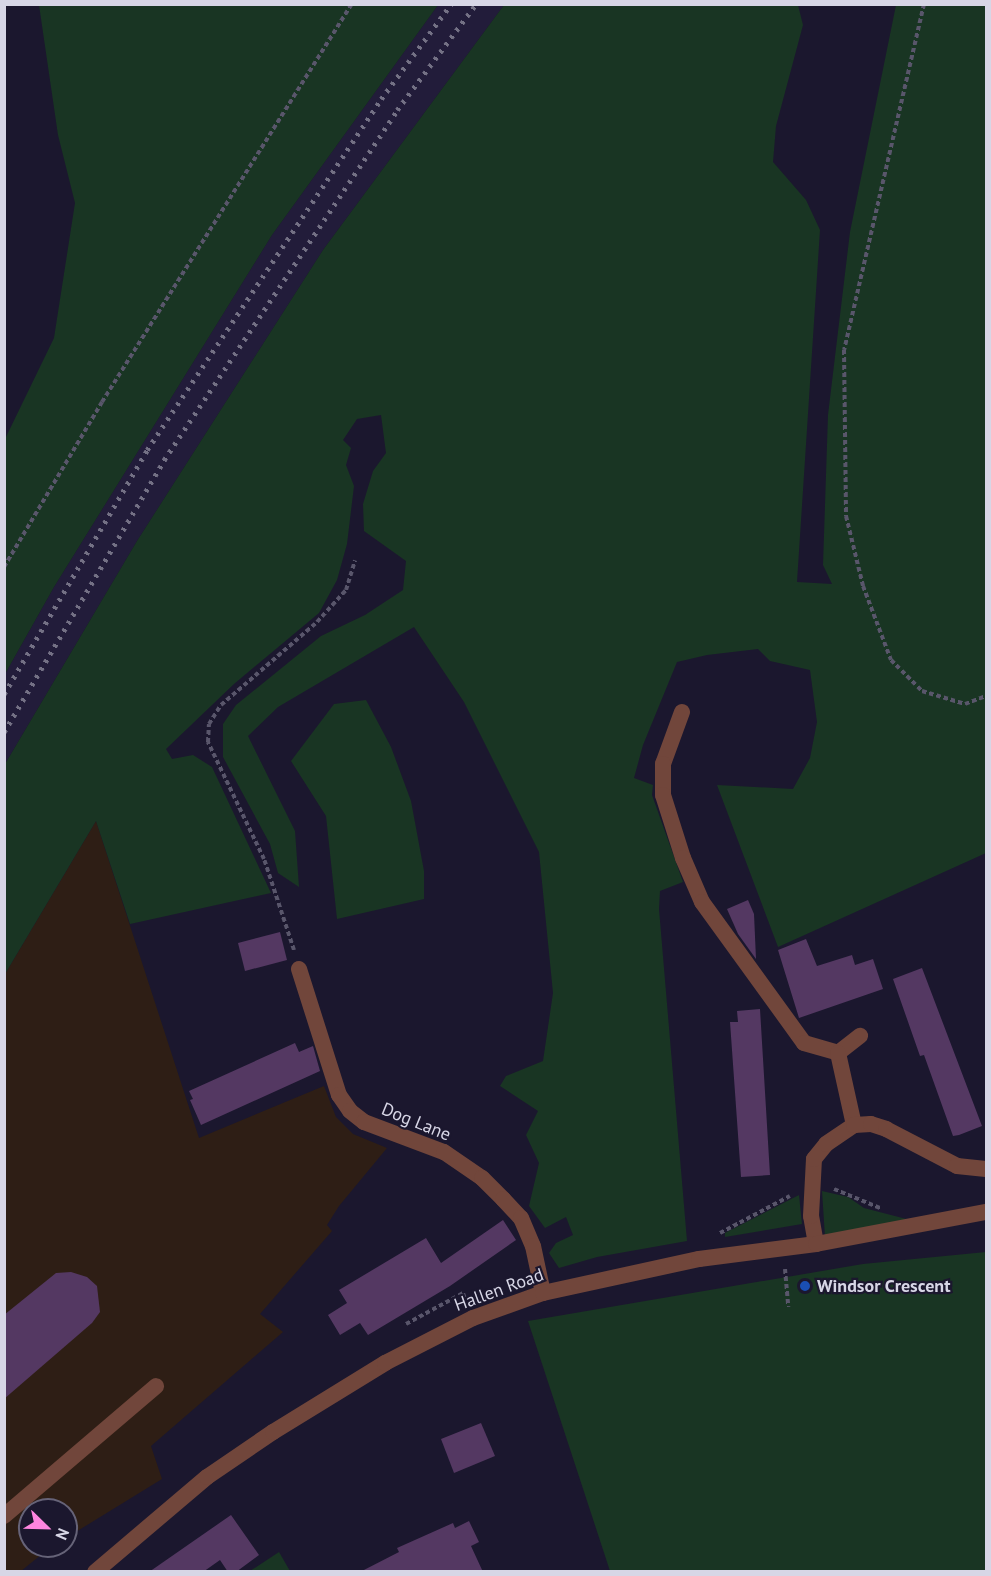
<!DOCTYPE html>
<style>
body{margin:0}
#map{position:relative;width:991px;height:1576px;overflow:hidden;background:#1b172e;font-family:"PT Sans",sans-serif}
div>[style]{position:absolute}
.industrial>*{inset:0;background:#2e1e15}
.built>*{inset:0;background:#221c3a}
.green>*{inset:0;background:#193523}
.building>*{inset:0;background:#543862}
.path>*{height:4px;margin-top:-2px;transform-origin:0;background:repeating-linear-gradient(90deg,#59566b 0 4.5px,transparent 0 7.5px)}
.service>*{height:16px;margin:-8px;padding:0 8px;transform-origin:8px;border-radius:8px;background:#71463b}
.minor>*{height:16px;margin:-8px;padding:0 8px;transform-origin:8px;border-radius:8px;background:#71463b}
.rail>*{height:4.5px;margin-top:-2.25px;transform-origin:0;background:repeating-linear-gradient(90deg,#747185 0 3px,transparent 0 9px)}
.dots>*{width:16px;height:16px;translate:-50% -50%;box-sizing:border-box;border:3px solid #1b172e;border-radius:50%}
span{translate:-50% -50%;white-space:nowrap;text-align:center;line-height:1.15;-webkit-text-stroke:4.5px #1b172e;paint-order:stroke}
.street-label{font-size:18px;color:#d7d6e6}
.poi-label{font-size:18px;color:#d7d6e6;font-weight:700}
.left{translate:0 -50%;text-align:left}
.frame{position:absolute;inset:0;border:6px solid #d7d6e6;pointer-events:none}
.north{position:absolute;left:18px;top:1498px;width:60px;height:60px;box-sizing:border-box;background:#1b172e;border:2px solid #666378;border-radius:50%;rotate:113deg;font-size:16px;font-weight:700;line-height:24px;text-align:center;color:#d7d6e6}
.north::after{content:'';display:block;margin:auto;width:21px;height:27px;background:#fe85df;clip-path:polygon(50% 0,100% 100%,50% 72%,0 100%)}
</style>
<div id="map">
<div class="industrial">
<i style="clip-path:polygon(96px 821px,199px 1138px,324px 1086px,336px 1117px,353px 1134px,387px 1148px,339px 1206px,327px 1225px,332px 1231px,260px 1314px,283px 1332px,151px 1446px,162px 1479px,66px 1538px,66px 1510px,30px 1510px,30px 1546px,52px 1546px,21px 1571px,5px 1572px,5px 974px)"></i>
</div>
<div class="built">
<i style="clip-path:polygon(438px 5px,504px 5px,323px 250px,137px 541px,5px 764px,5px 674px,54px 587px,272px 235px)"></i>
</div>
<div class="green">
<i style="clip-path:polygon(39px 5px,438px 5px,272px 235px,54px 587px,5px 674px,5px 439px,54px 338px,75px 203px,58px 135px)"></i>
<i style="clip-path:polygon(504px 5px,798px 5px,803px 25px,776px 126px,773px 162px,806px 200px,820px 230px,797px 582px,832px 584px,823px 565px,828px 415px,850px 232px,896px 5px,986px 5px,986px 853px,778px 947px,717px 785px,793px 789px,810px 758px,817px 722px,810px 670px,770px 661px,758px 649px,707px 655px,677px 662px,643px 745px,634px 778px,653px 785px,652px 795px,683px 882px,660px 891px,659px 909px,687px 1241px,597px 1257px,559px 1268px,549px 1253px,556px 1243px,573px 1235px,566px 1217px,545px 1228px,529px 1206px,539px 1163px,526px 1135px,538px 1111px,500px 1086px,506px 1076px,543px 1061px,553px 993px,539px 852px,464px 702px,414px 627px,278px 707px,248px 736px,295px 831px,299px 887px,278px 873px,270px 844px,223px 757px,223px 724px,236px 705px,321px 636px,365px 615px,403px 590px,406px 561px,364px 531px,363px 504px,373px 471px,386px 453px,381px 415px,357px 419px,343px 440px,351px 448px,346px 465px,354px 486px,347px 544px,337px 580px,319px 613px,234px 684px,166px 749px,172px 759px,193px 755px,212px 767px,271px 893px,130px 924px,96px 821px,5px 974px,5px 764px,137px 541px,323px 250px)"></i>
<i style="clip-path:polygon(366px 700px,391px 747px,411px 801px,424px 871px,424px 899px,337px 919px,326px 816px,291px 761px,334px 704px)"></i>
<i style="clip-path:polygon(822px 1191px,848px 1197px,864px 1208px,914px 1221px,825px 1237px)"></i>
<i style="clip-path:polygon(799px 1195px,802px 1224px,725px 1237px,725px 1233px)"></i>
<i style="clip-path:polygon(986px 1252px,986px 1571px,610px 1571px,528px 1321px,863px 1264px)"></i>
<i style="clip-path:polygon(279px 1552px,290px 1571px,250px 1571px)"></i>
</div>
<div class="building">
<i style="clip-path:polygon(748px 900px,754px 914px,756px 959px,738px 934px,727px 909px)"></i>
<i style="clip-path:polygon(280px 932px,287px 960px,245px 971px,238px 943px)"></i>
<i style="clip-path:polygon(806px 939px,817px 966px,852px 955px,855px 965px,873px 959px,883px 989px,799px 1018px,778px 950px)"></i>
<i style="clip-path:polygon(922px 968px,982px 1126px,959px 1135px,953px 1136px,924px 1055px,920px 1056px,893px 979px)"></i>
<i style="clip-path:polygon(760px 1009px,770px 1175px,741px 1177px,730px 1022px,738px 1022px,737px 1011px)"></i>
<i style="clip-path:polygon(295px 1043px,299px 1052px,313px 1046px,320px 1071px,201px 1125px,190px 1100px,193px 1099px,189px 1091px)"></i>
<i style="clip-path:polygon(503px 1220px,516px 1240px,450px 1286px,368px 1335px,360px 1323px,340px 1335px,328px 1315px,347px 1303px,339px 1290px,426px 1238px,441px 1263px)"></i>
<i style="clip-path:polygon(71px 1272px,87px 1277px,97px 1286px,100px 1312px,92px 1323px,4px 1399px,4px 1315px,56px 1273px)"></i>
<i style="clip-path:polygon(481px 1423px,495px 1456px,454px 1473px,441px 1439px)"></i>
<i style="clip-path:polygon(231px 1515px,259px 1555px,236px 1572px,228px 1572px,220px 1560px,203px 1572px,149px 1572px)"></i>
<i style="clip-path:polygon(469px 1521px,479px 1542px,471px 1546px,483px 1572px,360px 1572px,399px 1552px,397px 1548px,453px 1523px,455px 1528px)"></i>
</div>
<div class="path">
<i style="left:924px;top:4px;width:355px;rotate:103deg"></i>
<i style="left:844px;top:350px;width:166px;rotate:89.3deg"></i>
<i style="left:846px;top:516px;width:72px;rotate:76.3deg"></i>
<i style="left:863px;top:586px;width:79px;rotate:69.3deg"></i>
<i style="left:891px;top:660px;width:44px;rotate:45deg"></i>
<i style="left:922px;top:691px;width:45px;rotate:16.8deg"></i>
<i style="left:965px;top:704px;width:22px;rotate:-21deg"></i>
<i style="left:4px;top:567px;width:192px;rotate:-59.3deg"></i>
<i style="left:102px;top:402px;width:470px;rotate:-57.9deg"></i>
<i style="left:294px;top:950px;width:96px;rotate:-108.2deg"></i>
<i style="left:264px;top:859px;width:130px;rotate:-115.6deg"></i>
<i style="left:208px;top:742px;width:18px;rotate:-87deg"></i>
<i style="left:209px;top:724px;width:22px;rotate:-58deg"></i>
<i style="left:221px;top:705px;width:127px;rotate:-40.8deg"></i>
<i style="left:317px;top:622px;width:43px;rotate:-47.8deg"></i>
<i style="left:346px;top:590px;width:31px;rotate:-73deg"></i>
<i style="left:834px;top:1189px;width:50px;rotate:22.4deg"></i>
<i style="left:720px;top:1233px;width:79px;rotate:-27.9deg"></i>
<i style="left:785px;top:1269px;width:38px;rotate:85deg"></i>
<i style="left:406px;top:1324px;width:65px;rotate:-28.5deg"></i>
<i style="left:463px;top:1293px;width:6px;rotate:72deg"></i>
</div>
<div class="service">
<i style="left:682px;top:712px;width:55px;rotate:110.1deg"></i>
<i style="left:663px;top:764px;width:31px;rotate:90deg"></i>
<i style="left:663px;top:795px;width:66px;rotate:72.4deg"></i>
<i style="left:683px;top:858px;width:48px;rotate:66.6deg"></i>
<i style="left:702px;top:902px;width:174px;rotate:54.1deg"></i>
<i style="left:4px;top:1516px;width:200px;rotate:-40.5deg"></i>
</div>
<div class="minor">
<i style="left:299px;top:969px;width:132px;rotate:72.4deg"></i>
<i style="left:339px;top:1095px;width:19px;rotate:55deg"></i>
<i style="left:350px;top:1111px;width:18px;rotate:38deg"></i>
<i style="left:364px;top:1122px;width:85px;rotate:20.6deg"></i>
<i style="left:444px;top:1152px;width:46px;rotate:34.4deg"></i>
<i style="left:482px;top:1178px;width:30px;rotate:45deg"></i>
<i style="left:503px;top:1199px;width:26px;rotate:47deg"></i>
<i style="left:521px;top:1218px;width:30px;rotate:67deg"></i>
<i style="left:533px;top:1246px;width:48px;rotate:78deg"></i>
<i style="left:804px;top:1043px;width:35px;rotate:16deg"></i>
<i style="left:838px;top:1053px;width:28px;rotate:-38deg"></i>
<i style="left:838px;top:1053px;width:74px;rotate:77.5deg"></i>
<i style="left:816px;top:1244px;width:28px;rotate:-100deg"></i>
<i style="left:811px;top:1216px;width:57px;rotate:-87deg"></i>
<i style="left:814px;top:1159px;width:19px;rotate:-51deg"></i>
<i style="left:826px;top:1144px;width:34px;rotate:-34deg"></i>
<i style="left:854px;top:1125px;width:17px;rotate:-3deg"></i>
<i style="left:871px;top:1124px;width:16px;rotate:18deg"></i>
<i style="left:886px;top:1129px;width:80px;rotate:27.5deg"></i>
<i style="left:957px;top:1166px;width:29px;rotate:6deg"></i>
<i style="left:95px;top:1572px;width:147px;rotate:-40.3deg"></i>
<i style="left:207px;top:1477px;width:80px;rotate:-34.3deg"></i>
<i style="left:273px;top:1432px;width:132px;rotate:-31.6deg"></i>
<i style="left:385px;top:1363px;width:99px;rotate:-27.1deg"></i>
<i style="left:473px;top:1318px;width:74px;rotate:-19.7deg"></i>
<i style="left:543px;top:1293px;width:160px;rotate:-12.3deg"></i>
<i style="left:699px;top:1259px;width:118px;rotate:-7.3deg"></i>
<i style="left:816px;top:1244px;width:173px;rotate:-10.7deg"></i>
</div>
<div class="rail">
<i style="left:4px;top:694px;width:283px;rotate:-59.6deg"></i>
<i style="left:147px;top:450px;width:422px;rotate:-56.3deg"></i>
<i style="left:381px;top:99px;width:118px;rotate:-53.6deg"></i>
<i style="left:4px;top:732px;width:316px;rotate:-59.5deg"></i>
<i style="left:164px;top:460px;width:420px;rotate:-56.3deg"></i>
<i style="left:397px;top:110px;width:132px;rotate:-53.3deg"></i>
</div>
<div class="dots">
<i style="left:805px;top:1286px;background:#1a4fb4"></i>
</div>
<div class="street-label">
<span style="left:416px;top:1122px;rotate:22deg">Dog Lane</span>
<span style="left:499px;top:1290px;rotate:-20deg">Hallen Road</span>
</div>
<div class="poi-label">
<span class="left" style="left:817px;top:1286px">Windsor Crescent</span>
</div>
<div class="frame"></div>
<div class="north">N</div>
</div>
